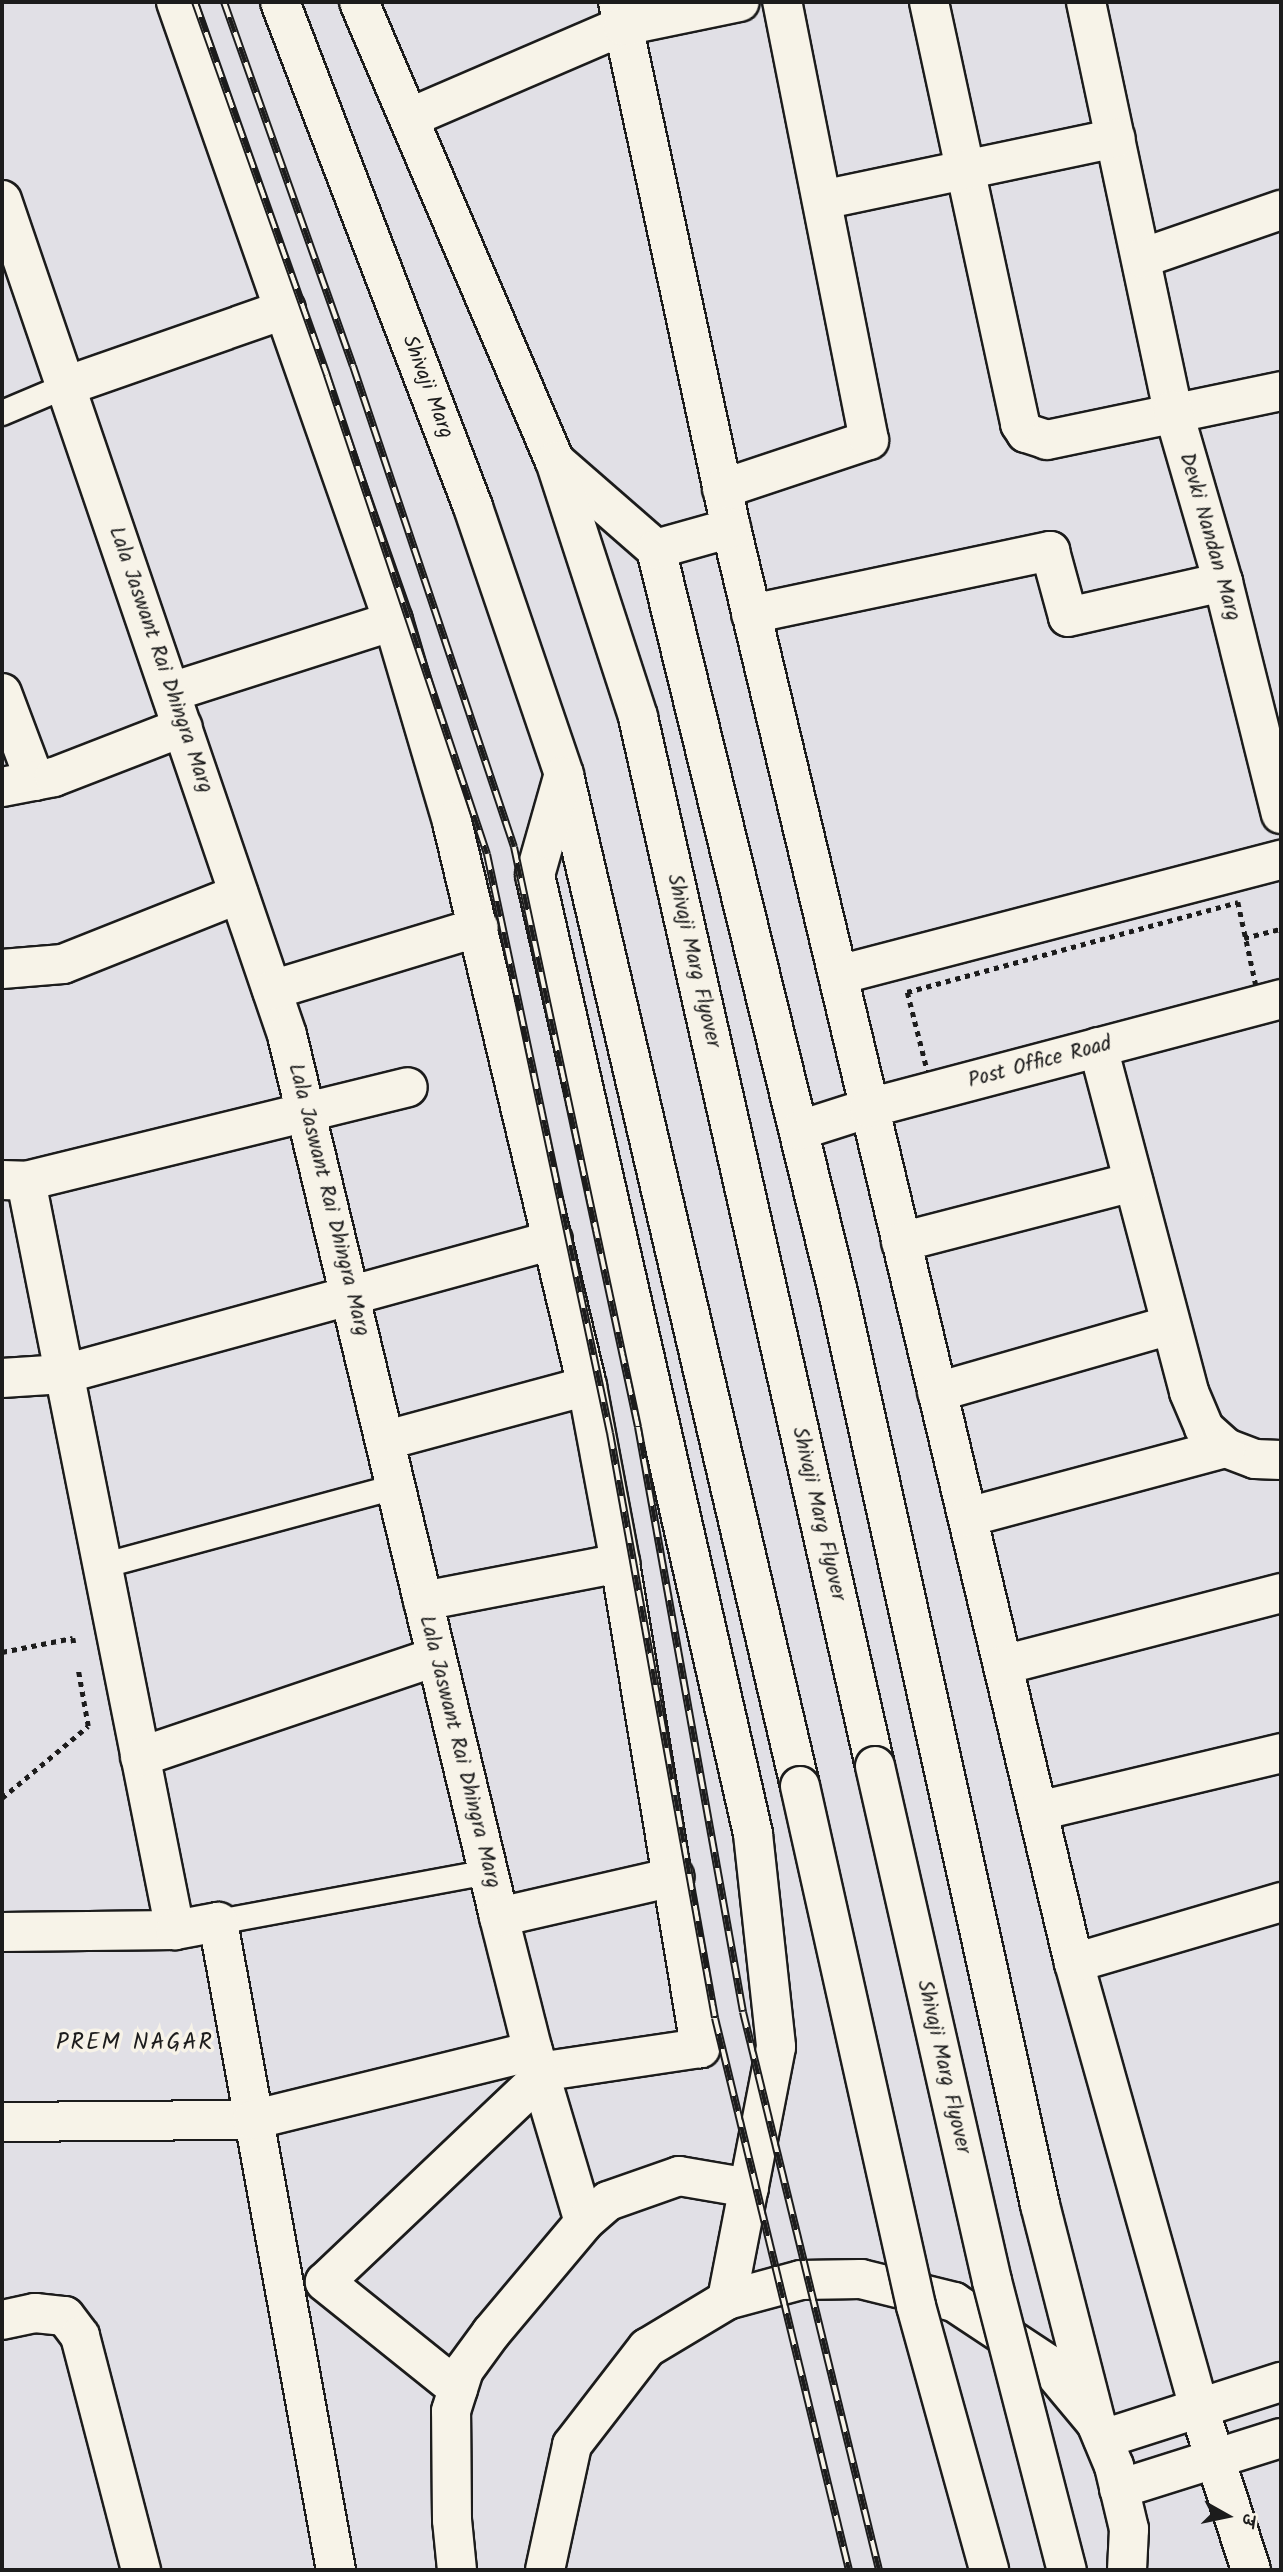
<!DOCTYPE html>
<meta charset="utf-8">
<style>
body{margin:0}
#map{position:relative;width:1283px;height:2572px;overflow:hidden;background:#e1e0e6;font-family:Kalam,"Playpen Sans Deva",sans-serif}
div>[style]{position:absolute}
.path>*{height:4.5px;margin-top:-2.25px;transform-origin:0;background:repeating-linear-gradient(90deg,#1c1c1c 0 5px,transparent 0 10px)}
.roads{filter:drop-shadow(2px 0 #1c1c1c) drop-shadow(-2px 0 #1c1c1c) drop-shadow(0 2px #1c1c1c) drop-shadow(0 -2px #1c1c1c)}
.lane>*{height:24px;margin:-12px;padding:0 12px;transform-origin:12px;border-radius:12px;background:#f7f3e8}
.street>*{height:38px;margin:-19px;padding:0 19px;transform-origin:19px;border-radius:19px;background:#f7f3e8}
.secondary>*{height:38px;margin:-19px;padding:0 19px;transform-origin:19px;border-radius:19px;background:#f7f3e8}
.rail>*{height:8px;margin-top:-4px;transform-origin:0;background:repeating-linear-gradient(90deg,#f7f3e8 0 16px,#1c1c1c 0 32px);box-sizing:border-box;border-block:2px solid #1c1c1c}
.bridges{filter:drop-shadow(2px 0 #1c1c1c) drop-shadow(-2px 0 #1c1c1c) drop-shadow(0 2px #1c1c1c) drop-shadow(0 -2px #1c1c1c)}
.secondary-bridge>*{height:38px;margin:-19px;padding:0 19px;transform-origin:19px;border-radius:19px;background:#f7f3e8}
span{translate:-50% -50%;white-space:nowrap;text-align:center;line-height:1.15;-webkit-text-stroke:7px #f7f3e8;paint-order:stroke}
.street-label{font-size:21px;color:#1c1c1c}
.neighbourhood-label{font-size:23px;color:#1c1c1c;letter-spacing:2px}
.frame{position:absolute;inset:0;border:4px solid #1c1c1c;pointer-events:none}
.north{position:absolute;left:1192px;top:2481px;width:70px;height:70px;-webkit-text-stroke:5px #f7f3e8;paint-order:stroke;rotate:99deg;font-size:19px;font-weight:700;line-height:28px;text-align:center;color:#1c1c1c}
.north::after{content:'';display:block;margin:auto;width:24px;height:32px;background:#1c1c1c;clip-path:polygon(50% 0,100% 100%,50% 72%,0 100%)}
</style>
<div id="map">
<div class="path">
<i style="left:1238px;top:902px;width:90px;rotate:77.8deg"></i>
<i style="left:1257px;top:990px;width:340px;rotate:165.5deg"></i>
<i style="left:928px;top:1075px;width:86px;rotate:-104.2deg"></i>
<i style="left:907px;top:992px;width:343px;rotate:-15.2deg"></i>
<i style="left:1244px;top:938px;width:38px;rotate:-14deg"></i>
<i style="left:2px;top:1652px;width:72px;rotate:-11.2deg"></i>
<i style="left:73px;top:1638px;width:5px;rotate:79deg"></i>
<i style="left:2px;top:1798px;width:112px;rotate:-39.9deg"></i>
<i style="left:88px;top:1726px;width:58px;rotate:-100deg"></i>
</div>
<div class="roads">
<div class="lane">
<i style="left:2px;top:413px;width:69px;rotate:-22.9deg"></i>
<i style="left:102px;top:1566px;width:308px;rotate:-15.1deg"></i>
<i style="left:218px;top:1922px;width:275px;rotate:-10.5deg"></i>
</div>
<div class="street">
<i style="left:176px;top:2px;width:656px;rotate:70.68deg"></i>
<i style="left:393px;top:621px;width:209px;rotate:73.6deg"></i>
<i style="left:452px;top:822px;width:580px;rotate:76.54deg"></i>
<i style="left:587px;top:1386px;width:180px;rotate:79.4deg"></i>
<i style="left:620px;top:1563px;width:492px;rotate:80.6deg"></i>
<i style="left:700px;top:2048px;width:163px;rotate:171.5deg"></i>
<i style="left:618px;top:2px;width:538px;rotate:77.88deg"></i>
<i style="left:731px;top:528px;width:1475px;rotate:76.56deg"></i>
<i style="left:1074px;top:1963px;width:463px;rotate:74.3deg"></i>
<i style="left:1199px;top:2409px;width:169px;rotate:72.1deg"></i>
<i style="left:929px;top:2px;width:432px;rotate:77.8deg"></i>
<i style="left:1020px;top:424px;width:11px;rotate:56deg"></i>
<i style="left:1026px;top:433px;width:22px;rotate:18deg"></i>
<i style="left:1047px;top:440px;width:239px;rotate:-11.8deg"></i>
<i style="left:1086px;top:2px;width:417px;rotate:78deg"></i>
<i style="left:1173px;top:410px;width:179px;rotate:73.8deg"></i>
<i style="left:1223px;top:582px;width:239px;rotate:76deg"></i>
<i style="left:409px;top:118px;width:233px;rotate:-23.3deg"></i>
<i style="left:623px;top:26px;width:119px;rotate:-11.6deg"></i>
<i style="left:2px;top:200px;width:882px;rotate:71.15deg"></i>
<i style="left:287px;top:1035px;width:907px;rotate:76.48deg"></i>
<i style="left:499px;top:1917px;width:138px;rotate:75.8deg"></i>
<i style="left:533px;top:2051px;width:178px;rotate:73.4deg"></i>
<i style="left:822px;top:200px;width:300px;rotate:-11.9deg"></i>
<i style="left:1142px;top:258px;width:147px;rotate:-19.1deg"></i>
<i style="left:66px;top:386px;width:233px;rotate:-19.3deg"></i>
<i style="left:555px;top:461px;width:134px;rotate:41.1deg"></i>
<i style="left:656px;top:549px;width:765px;rotate:76.24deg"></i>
<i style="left:838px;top:1292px;width:935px;rotate:77.52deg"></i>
<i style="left:1040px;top:2205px;width:225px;rotate:75.6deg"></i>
<i style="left:722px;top:489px;width:155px;rotate:-18.4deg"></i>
<i style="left:869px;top:440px;width:447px;rotate:-101.2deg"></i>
<i style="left:656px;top:549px;width:78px;rotate:-15.6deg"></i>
<i style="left:751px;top:614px;width:306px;rotate:-11.9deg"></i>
<i style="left:1050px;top:551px;width:68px;rotate:74.7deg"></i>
<i style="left:1068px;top:617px;width:159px;rotate:-12.7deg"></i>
<i style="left:171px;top:692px;width:233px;rotate:-17.7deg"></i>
<i style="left:2px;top:693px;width:94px;rotate:69.4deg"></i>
<i style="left:2px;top:787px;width:53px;rotate:-10.9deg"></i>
<i style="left:54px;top:777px;width:138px;rotate:-21.2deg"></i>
<i style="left:2px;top:969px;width:61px;rotate:-4.7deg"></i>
<i style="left:63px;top:964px;width:189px;rotate:-21.7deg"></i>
<i style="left:838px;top:975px;width:458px;rotate:-14.6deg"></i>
<i style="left:272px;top:990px;width:216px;rotate:-16.9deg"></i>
<i style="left:1098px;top:1047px;width:357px;rotate:75.2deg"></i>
<i style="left:1189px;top:1392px;width:39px;rotate:67deg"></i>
<i style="left:1204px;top:1428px;width:30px;rotate:42deg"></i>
<i style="left:1226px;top:1448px;width:31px;rotate:21deg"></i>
<i style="left:1255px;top:1459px;width:26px;rotate:2deg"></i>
<i style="left:800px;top:1130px;width:72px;rotate:-17.7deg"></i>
<i style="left:869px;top:1108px;width:426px;rotate:-14.8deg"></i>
<i style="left:2px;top:1180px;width:24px;rotate:2deg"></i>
<i style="left:26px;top:1181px;width:393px;rotate:-13.8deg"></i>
<i style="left:26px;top:1181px;width:764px;rotate:78.75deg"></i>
<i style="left:901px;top:1242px;width:240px;rotate:-14.5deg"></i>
<i style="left:2px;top:1378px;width:62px;rotate:-3.7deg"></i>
<i style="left:64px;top:1374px;width:507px;rotate:-15.32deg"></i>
<i style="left:937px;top:1392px;width:243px;rotate:-16deg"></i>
<i style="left:387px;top:1440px;width:207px;rotate:-15.1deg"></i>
<i style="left:968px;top:1517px;width:267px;rotate:-15deg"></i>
<i style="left:423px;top:1601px;width:201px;rotate:-10.9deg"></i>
<i style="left:1003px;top:1665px;width:287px;rotate:-14.5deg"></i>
<i style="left:140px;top:1757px;width:312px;rotate:-18.7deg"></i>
<i style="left:1038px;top:1811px;width:250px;rotate:-13.4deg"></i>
<i style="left:499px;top:1917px;width:180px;rotate:-12.9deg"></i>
<i style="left:2px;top:1932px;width:173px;rotate:-0.7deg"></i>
<i style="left:175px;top:1930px;width:44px;rotate:-10.5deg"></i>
<i style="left:218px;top:1922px;width:659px;rotate:79.68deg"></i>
<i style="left:1074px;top:1963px;width:216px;rotate:-16.4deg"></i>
<i style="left:2px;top:2122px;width:250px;rotate:-0.5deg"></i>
<i style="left:252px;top:2120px;width:289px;rotate:-13.8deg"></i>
<i style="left:2px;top:2320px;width:34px;rotate:-12deg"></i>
<i style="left:35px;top:2313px;width:30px;rotate:6deg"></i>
<i style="left:65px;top:2316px;width:25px;rotate:53deg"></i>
<i style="left:80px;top:2336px;width:242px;rotate:75.4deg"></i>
<i style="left:458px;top:2389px;width:171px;rotate:-141.2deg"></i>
<i style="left:325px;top:2282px;width:296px;rotate:-43.5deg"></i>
<i style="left:457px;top:2570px;width:50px;rotate:-95.7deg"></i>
<i style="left:452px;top:2520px;width:109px;rotate:-90.5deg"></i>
<i style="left:451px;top:2411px;width:43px;rotate:-72.4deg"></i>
<i style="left:464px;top:2370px;width:46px;rotate:-53.9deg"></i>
<i style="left:491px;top:2333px;width:145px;rotate:-50deg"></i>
<i style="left:584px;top:2222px;width:32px;rotate:-41deg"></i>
<i style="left:608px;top:2201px;width:75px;rotate:-19.4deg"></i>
<i style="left:679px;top:2176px;width:71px;rotate:9.7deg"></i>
</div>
<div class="secondary">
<i style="left:280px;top:2px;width:541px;rotate:69.08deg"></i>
<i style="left:473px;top:507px;width:283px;rotate:71.2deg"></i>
<i style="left:564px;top:775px;width:1038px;rotate:76.86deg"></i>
<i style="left:359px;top:2px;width:499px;rotate:66.9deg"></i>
<i style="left:555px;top:461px;width:269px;rotate:72deg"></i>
<i style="left:638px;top:717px;width:1075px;rotate:77.27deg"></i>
<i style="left:563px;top:777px;width:102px;rotate:105.9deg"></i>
<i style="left:535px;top:875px;width:983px;rotate:77.19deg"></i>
<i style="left:753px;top:1834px;width:214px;rotate:83.8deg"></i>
<i style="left:776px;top:2047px;width:258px;rotate:101deg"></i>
<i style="left:1103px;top:2439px;width:187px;rotate:-17.8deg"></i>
<i style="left:1119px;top:2489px;width:170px;rotate:-17.5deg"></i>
<i style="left:545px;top:2570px;width:128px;rotate:-77.8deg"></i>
<i style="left:572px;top:2445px;width:123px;rotate:-52.3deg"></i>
<i style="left:647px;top:2348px;width:93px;rotate:-31deg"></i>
<i style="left:727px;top:2300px;width:77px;rotate:-15.1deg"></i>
<i style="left:801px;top:2280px;width:60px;rotate:-1deg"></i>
<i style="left:861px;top:2279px;width:96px;rotate:13.9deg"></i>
<i style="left:954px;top:2302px;width:110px;rotate:33.5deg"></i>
<i style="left:1046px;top:2363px;width:78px;rotate:50.2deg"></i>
<i style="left:1096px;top:2423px;width:47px;rotate:67.3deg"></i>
<i style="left:1114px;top:2466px;width:65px;rotate:76.6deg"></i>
<i style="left:1129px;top:2529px;width:41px;rotate:92.8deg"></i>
</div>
</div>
<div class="rail">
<i style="left:195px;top:2px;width:396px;rotate:70.5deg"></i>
<i style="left:327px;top:375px;width:505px;rotate:71.53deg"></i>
<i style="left:487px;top:854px;width:592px;rotate:78.01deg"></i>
<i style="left:610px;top:1433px;width:594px;rotate:79.82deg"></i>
<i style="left:715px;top:2018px;width:568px;rotate:76.36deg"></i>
<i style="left:224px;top:2px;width:386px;rotate:70.5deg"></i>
<i style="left:353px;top:366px;width:507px;rotate:71.49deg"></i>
<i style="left:514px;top:847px;width:593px;rotate:77.93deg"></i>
<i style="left:638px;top:1427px;width:594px;rotate:79.82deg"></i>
<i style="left:743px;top:2012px;width:574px;rotate:76.3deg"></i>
</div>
<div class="bridges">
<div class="secondary-bridge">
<i style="left:875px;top:1766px;width:528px;rotate:77.2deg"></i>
<i style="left:992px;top:2281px;width:299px;rotate:75.5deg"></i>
<i style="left:800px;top:1786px;width:533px;rotate:77.42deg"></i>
<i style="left:916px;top:2306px;width:274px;rotate:74.5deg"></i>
</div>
</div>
<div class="street-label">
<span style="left:427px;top:387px;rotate:69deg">Shivaji Marg</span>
<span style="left:1209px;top:537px;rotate:74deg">Devki Nandan Marg</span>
<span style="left:160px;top:660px;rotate:71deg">Lala Jaswant Rai Dhingra Marg</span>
<span style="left:693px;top:961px;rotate:77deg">Shivaji Marg Flyover</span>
<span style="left:1040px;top:1063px;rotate:-15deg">Post Office Road</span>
<span style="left:328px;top:1200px;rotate:76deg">Lala Jaswant Rai Dhingra Marg</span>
<span style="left:818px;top:1514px;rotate:77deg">Shivaji Marg Flyover</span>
<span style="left:459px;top:1752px;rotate:76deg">Lala Jaswant Rai Dhingra Marg</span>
<span style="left:943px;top:2067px;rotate:77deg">Shivaji Marg Flyover</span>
</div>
<div class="neighbourhood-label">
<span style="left:135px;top:2043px">PREM NAGAR</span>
</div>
<div class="frame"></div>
<div class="north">उ</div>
</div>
